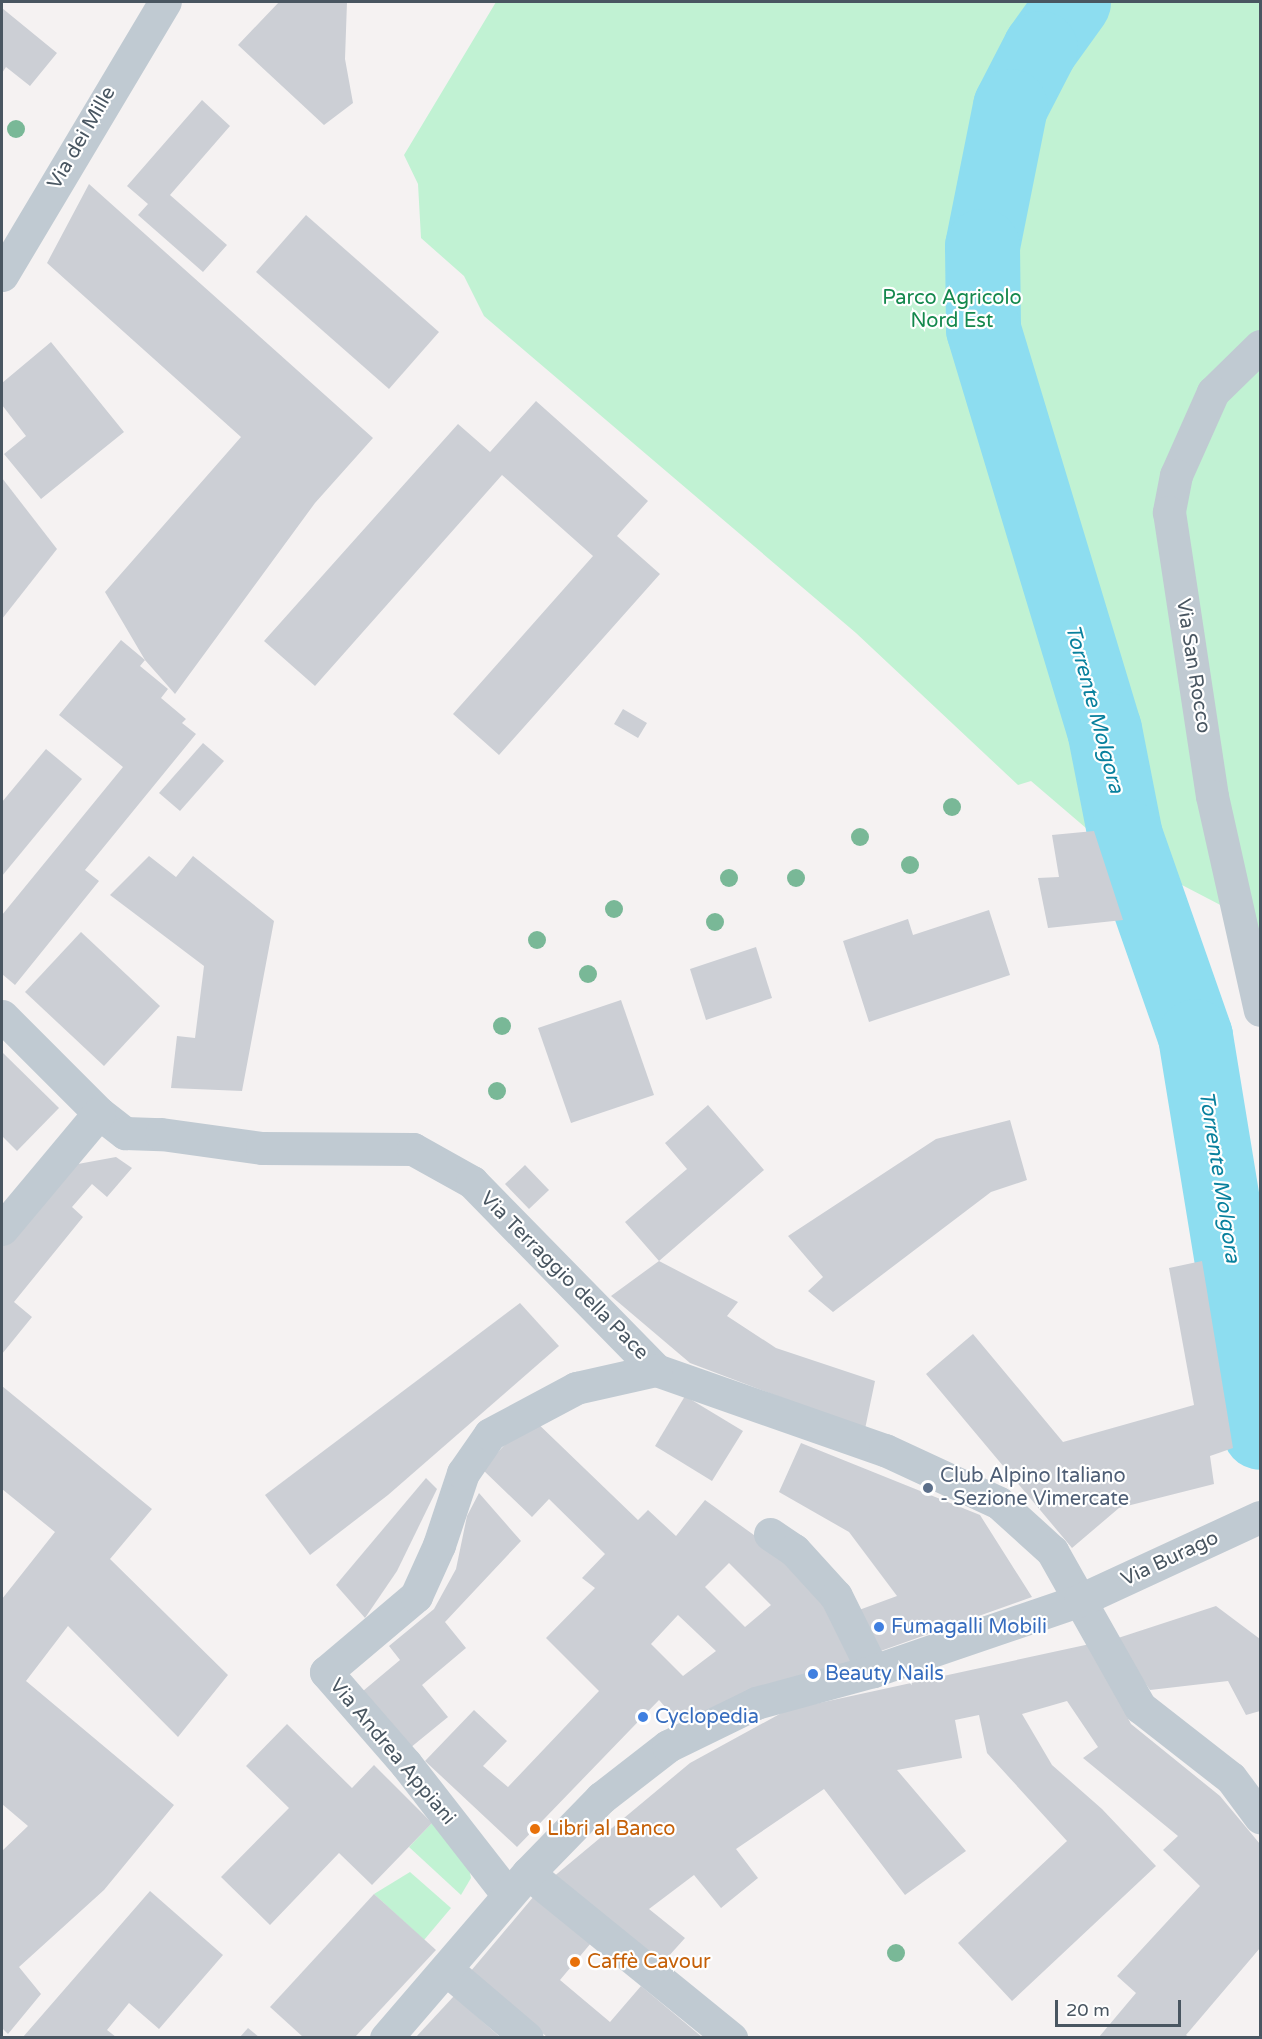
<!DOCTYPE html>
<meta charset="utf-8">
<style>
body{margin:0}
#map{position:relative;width:1262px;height:2039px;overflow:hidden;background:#f5f2f2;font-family:"Varela Round",sans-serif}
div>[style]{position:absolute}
.green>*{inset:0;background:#c1f2d3}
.river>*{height:75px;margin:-37.5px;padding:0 37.5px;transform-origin:37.5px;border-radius:37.5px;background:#8dddf0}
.building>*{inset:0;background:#cccfd5}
.minor>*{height:33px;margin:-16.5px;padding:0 16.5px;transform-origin:16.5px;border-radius:16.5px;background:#c0cad2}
.trees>*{width:18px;height:18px;margin:-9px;border-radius:50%;background:#79b897}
.dots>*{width:16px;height:16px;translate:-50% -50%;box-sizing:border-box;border:3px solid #fff;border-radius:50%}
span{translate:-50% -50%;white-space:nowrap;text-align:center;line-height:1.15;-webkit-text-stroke:4.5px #fff;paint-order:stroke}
.street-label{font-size:20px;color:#495661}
.park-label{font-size:20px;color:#14884d}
.service-label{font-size:20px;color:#4e5e75}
.left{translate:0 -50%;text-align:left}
.shop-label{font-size:20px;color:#366cbe}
.food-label{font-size:20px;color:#c56008}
.water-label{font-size:21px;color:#08809d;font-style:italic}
.frame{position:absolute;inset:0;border:3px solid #495661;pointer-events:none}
.scale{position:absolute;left:1055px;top:2000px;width:126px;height:27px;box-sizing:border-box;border:3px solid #495661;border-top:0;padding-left:8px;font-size:18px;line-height:21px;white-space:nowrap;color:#495661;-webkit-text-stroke:4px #fff;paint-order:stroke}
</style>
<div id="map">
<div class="green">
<i style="clip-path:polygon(496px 2px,1260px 2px,1260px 952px,1255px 923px,1107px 846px,1031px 781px,1018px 785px,856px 633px,484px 316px,464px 276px,421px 238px,418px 184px,404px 155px)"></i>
<i style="clip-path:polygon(432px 1823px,468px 1863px,471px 1878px,461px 1895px,409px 1847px)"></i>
<i style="clip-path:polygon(410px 1872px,451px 1908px,424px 1940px,374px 1894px)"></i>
</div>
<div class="river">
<i style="left:1073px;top:2px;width:57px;rotate:125.7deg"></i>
<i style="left:1040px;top:48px;width:65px;rotate:117.3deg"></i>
<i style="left:1010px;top:106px;width:143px;rotate:101.3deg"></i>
<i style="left:982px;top:246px;width:83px;rotate:89.3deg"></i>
<i style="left:983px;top:329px;width:418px;rotate:73.2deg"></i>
<i style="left:1104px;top:729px;width:109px;rotate:78.9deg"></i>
<i style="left:1125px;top:836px;width:212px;rotate:70.7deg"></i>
<i style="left:1195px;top:1036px;width:401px;rotate:80.7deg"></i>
</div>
<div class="building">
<i style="clip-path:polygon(279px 2px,347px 2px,345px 59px,353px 103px,324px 125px,238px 45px)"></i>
<i style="clip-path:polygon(2px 8px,57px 53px,30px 86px,6px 67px,2px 73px)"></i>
<i style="clip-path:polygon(202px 100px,230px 126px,170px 195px,227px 245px,203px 272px,138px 215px,148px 204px,127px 186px)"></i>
<i style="clip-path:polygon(89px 184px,373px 438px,315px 503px,175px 694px,145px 660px,105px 592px,241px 437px,47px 263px)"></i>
<i style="clip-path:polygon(306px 215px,439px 332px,389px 389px,256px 272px)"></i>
<i style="clip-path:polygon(51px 342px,124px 432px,41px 499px,4px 454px,26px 436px,2px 405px,2px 383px)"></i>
<i style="clip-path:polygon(536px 401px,648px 501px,617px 536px,660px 574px,499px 755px,453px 714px,593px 556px,502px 475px,315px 686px,264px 641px,458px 424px,490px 452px)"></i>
<i style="clip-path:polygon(2px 478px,57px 549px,2px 619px)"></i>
<i style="clip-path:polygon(121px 640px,145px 660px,140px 666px,168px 689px,161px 698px,186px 719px,182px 723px,196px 734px,85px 870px,99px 881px,15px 985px,2px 974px,2px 915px,123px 767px,59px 715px)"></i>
<i style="clip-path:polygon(623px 709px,647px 723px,638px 738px,614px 724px)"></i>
<i style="clip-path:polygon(203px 743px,224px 761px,180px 811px,159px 793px)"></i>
<i style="clip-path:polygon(46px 749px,82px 779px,2px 876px,2px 802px)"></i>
<i style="clip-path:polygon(1094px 831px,1123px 920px,1048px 928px,1038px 878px,1059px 877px,1052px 835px)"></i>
<i style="clip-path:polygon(149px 856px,176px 877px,193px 856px,274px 921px,242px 1091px,171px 1088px,177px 1036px,195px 1038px,204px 966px,110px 895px)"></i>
<i style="clip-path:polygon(989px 910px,1010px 975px,869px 1022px,843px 941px,908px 919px,913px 935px)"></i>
<i style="clip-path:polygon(81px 932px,160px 1006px,104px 1066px,25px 992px)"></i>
<i style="clip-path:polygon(756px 947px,772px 998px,706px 1020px,690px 969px)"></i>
<i style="clip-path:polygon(621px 1000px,654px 1095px,571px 1123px,538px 1028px)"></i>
<i style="clip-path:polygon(2px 1052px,59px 1108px,17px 1151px,2px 1136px)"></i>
<i style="clip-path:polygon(708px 1105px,764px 1170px,659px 1261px,738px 1302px,727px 1316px,776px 1348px,875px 1381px,865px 1429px,690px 1363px,611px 1296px,659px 1261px,625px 1222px,687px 1169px,665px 1143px)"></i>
<i style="clip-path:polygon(1010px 1120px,1027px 1180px,991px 1192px,833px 1312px,808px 1291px,823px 1277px,788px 1236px,936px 1139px)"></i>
<i style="clip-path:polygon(116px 1157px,132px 1168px,107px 1197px,92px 1184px,72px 1207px,83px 1217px,14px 1302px,32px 1317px,2px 1354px,2px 1245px,67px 1166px)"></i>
<i style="clip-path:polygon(525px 1165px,549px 1190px,529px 1209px,505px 1184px)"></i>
<i style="clip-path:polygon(1202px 1261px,1233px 1448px,1210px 1456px,1214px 1484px,1119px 1508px,1072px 1548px,926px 1374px,973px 1334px,1063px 1442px,1194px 1405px,1169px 1268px)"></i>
<i style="clip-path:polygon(520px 1303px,559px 1346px,388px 1495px,310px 1555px,265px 1495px)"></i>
<i style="clip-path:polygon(2px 1386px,152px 1509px,110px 1559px,228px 1675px,178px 1737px,68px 1626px,26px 1681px,174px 1805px,104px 1890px,19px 1967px,41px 1994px,8px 2034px,2px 2028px,2px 1851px,28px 1826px,2px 1804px,2px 1599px,55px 1532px,2px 1489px)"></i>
<i style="clip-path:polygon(685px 1396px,743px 1431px,712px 1481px,655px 1446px)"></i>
<i style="clip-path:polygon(evenodd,531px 1417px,638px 1520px,648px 1510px,676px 1536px,705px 1500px,789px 1560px,829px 1603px,858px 1662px,680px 1724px,659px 1700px,517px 1847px,425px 1761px,474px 1710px,507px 1741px,483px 1766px,508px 1787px,599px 1691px,546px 1638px,595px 1588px,582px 1578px,605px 1554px,549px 1499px,532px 1517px,482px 1469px,531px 1417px,729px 1563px,771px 1605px,745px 1627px,705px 1587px,729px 1563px,531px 1417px,678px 1615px,716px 1651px,683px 1676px,651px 1644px,678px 1615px)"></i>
<i style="clip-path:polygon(801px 1443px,980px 1515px,1032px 1597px,875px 1653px,859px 1610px,897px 1596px,849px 1532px,779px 1492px)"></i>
<i style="clip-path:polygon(426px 1478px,437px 1489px,397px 1571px,365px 1618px,336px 1585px)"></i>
<i style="clip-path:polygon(479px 1493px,521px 1541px,445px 1622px,466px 1648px,422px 1685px,448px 1717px,410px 1748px,363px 1691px,400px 1660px,389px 1646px,434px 1609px,456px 1569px,467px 1516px)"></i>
<i style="clip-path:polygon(1216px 1606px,1260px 1639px,1260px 1711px,1246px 1715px,1228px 1681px,1150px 1690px,1115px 1639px)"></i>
<i style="clip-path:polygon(1090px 1644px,1131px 1724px,1220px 1796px,1260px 1844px,1260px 1948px,1186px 2035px,1189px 2037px,1099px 2037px,1136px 1993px,1117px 1976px,1200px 1886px,1163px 1850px,1178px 1836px,1083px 1758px,1098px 1747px,1067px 1701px,1022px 1714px,1052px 1765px,1102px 1809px,1156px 1866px,1012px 2001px,958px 1943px,1067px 1841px,987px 1753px,979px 1715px,955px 1720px,962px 1758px,897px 1770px,966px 1851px,905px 1895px,824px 1789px,736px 1849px,758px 1878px,721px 1908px,694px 1875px,649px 1909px,685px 1938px,658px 1968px,552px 1878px,690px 1763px,787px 1710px)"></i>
<i style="clip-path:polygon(287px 1724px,352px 1788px,374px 1765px,432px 1823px,372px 1885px,339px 1853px,270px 1925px,221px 1877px,289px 1808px,246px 1766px)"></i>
<i style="clip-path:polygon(150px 1891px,223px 1955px,159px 2029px,129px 2003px,107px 2030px,116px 2037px,23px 2037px)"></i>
<i style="clip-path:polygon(374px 1894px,436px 1950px,355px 2037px,303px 2037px,270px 2007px)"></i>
<i style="clip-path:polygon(534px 1896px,591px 1943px,560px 1980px,610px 2022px,641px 1986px,702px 2037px,547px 2037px,470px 1972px)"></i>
<i style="clip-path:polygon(454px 1996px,500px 2037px,416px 2037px)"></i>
<i style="clip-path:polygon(248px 2028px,259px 2037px,240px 2037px)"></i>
</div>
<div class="minor">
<i style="left:2px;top:275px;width:318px;rotate:-59.2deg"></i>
<i style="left:1260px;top:346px;width:66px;rotate:135.6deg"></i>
<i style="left:1213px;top:392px;width:91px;rotate:114deg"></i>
<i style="left:1176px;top:475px;width:38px;rotate:101deg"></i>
<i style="left:1169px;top:512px;width:287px;rotate:81.4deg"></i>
<i style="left:1212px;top:796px;width:219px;rotate:77.4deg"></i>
<i style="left:2px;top:1016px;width:137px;rotate:45deg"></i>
<i style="left:99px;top:1113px;width:33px;rotate:38deg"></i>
<i style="left:125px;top:1133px;width:36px;rotate:2deg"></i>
<i style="left:161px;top:1134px;width:102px;rotate:7.9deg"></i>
<i style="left:262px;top:1148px;width:151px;rotate:0.4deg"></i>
<i style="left:413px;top:1149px;width:68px;rotate:29.2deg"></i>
<i style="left:472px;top:1182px;width:263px;rotate:45.6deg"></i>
<i style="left:656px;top:1370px;width:243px;rotate:19.3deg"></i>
<i style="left:885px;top:1450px;width:126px;rotate:24.9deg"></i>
<i style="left:999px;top:1503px;width:72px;rotate:42.2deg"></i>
<i style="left:1052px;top:1551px;width:179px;rotate:60.6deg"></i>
<i style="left:1140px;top:1707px;width:115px;rotate:38deg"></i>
<i style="left:1231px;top:1778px;width:49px;rotate:53.4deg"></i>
<i style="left:2px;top:1229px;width:151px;rotate:-50.1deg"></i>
<i style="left:770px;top:1534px;width:29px;rotate:34deg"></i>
<i style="left:794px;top:1550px;width:62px;rotate:47.6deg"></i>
<i style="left:836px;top:1596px;width:84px;rotate:63.7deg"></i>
<i style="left:528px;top:1873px;width:262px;rotate:39.1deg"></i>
<i style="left:508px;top:1895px;width:166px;rotate:-127.9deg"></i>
<i style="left:406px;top:1764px;width:122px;rotate:-131deg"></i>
<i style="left:326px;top:1672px;width:118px;rotate:-40.2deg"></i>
<i style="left:416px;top:1596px;width:56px;rotate:-65.7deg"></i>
<i style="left:439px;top:1545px;width:76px;rotate:-71.6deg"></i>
<i style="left:463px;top:1473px;width:47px;rotate:-55.3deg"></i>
<i style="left:490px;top:1434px;width:98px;rotate:-28.1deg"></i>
<i style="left:576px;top:1388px;width:82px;rotate:-12.7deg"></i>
<i style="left:446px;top:1969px;width:106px;rotate:40.4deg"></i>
<i style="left:386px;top:2038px;width:218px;rotate:-49.3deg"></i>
<i style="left:528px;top:1873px;width:105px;rotate:-45.8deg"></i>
<i style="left:601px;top:1798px;width:85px;rotate:-37.8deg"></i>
<i style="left:668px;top:1746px;width:98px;rotate:-26deg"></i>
<i style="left:756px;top:1703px;width:121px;rotate:-15.3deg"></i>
<i style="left:873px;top:1671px;width:219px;rotate:-18.9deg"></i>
<i style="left:1080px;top:1600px;width:198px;rotate:-24.8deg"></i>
</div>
<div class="trees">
<i style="left:16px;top:129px"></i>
<i style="left:952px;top:807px"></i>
<i style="left:860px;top:837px"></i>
<i style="left:910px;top:865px"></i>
<i style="left:729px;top:878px"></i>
<i style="left:796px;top:878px"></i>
<i style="left:614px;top:909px"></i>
<i style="left:715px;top:922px"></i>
<i style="left:537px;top:940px"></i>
<i style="left:588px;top:974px"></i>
<i style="left:502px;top:1026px"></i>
<i style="left:497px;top:1091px"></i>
<i style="left:896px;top:1953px"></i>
</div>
<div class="dots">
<i style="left:928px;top:1488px;background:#5c6f8a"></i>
<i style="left:879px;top:1627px;background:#3f7fe0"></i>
<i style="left:813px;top:1674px;background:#3f7fe0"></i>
<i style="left:643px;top:1717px;background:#3f7fe0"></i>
<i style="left:535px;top:1829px;background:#e8710a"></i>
<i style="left:575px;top:1962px;background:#e8710a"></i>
</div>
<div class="street-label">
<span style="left:82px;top:138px;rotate:-60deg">Via dei Mille</span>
<span style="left:1193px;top:666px;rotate:81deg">Via San Rocco</span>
<span style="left:564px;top:1276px;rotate:45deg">Via Terraggio della Pace</span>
<span style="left:1170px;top:1559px;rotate:-25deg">Via Burago</span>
<span style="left:392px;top:1752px;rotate:50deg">Via Andrea Appiani</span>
</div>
<div class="park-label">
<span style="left:952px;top:310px">Parco Agricolo<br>Nord Est</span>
</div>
<div class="service-label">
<span class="left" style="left:940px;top:1488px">Club Alpino Italiano<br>- Sezione Vimercate</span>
</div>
<div class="shop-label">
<span class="left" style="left:891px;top:1627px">Fumagalli Mobili</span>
<span class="left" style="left:825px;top:1674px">Beauty Nails</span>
<span class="left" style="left:655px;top:1717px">Cyclopedia</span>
</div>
<div class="food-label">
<span class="left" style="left:547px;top:1829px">Libri al Banco</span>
<span class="left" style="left:587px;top:1962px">Caffè Cavour</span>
</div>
<div class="water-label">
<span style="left:1094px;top:709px;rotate:75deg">Torrente Molgora</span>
<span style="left:1219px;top:1177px;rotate:81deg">Torrente Molgora</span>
</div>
<div class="frame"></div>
<div class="scale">20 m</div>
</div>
